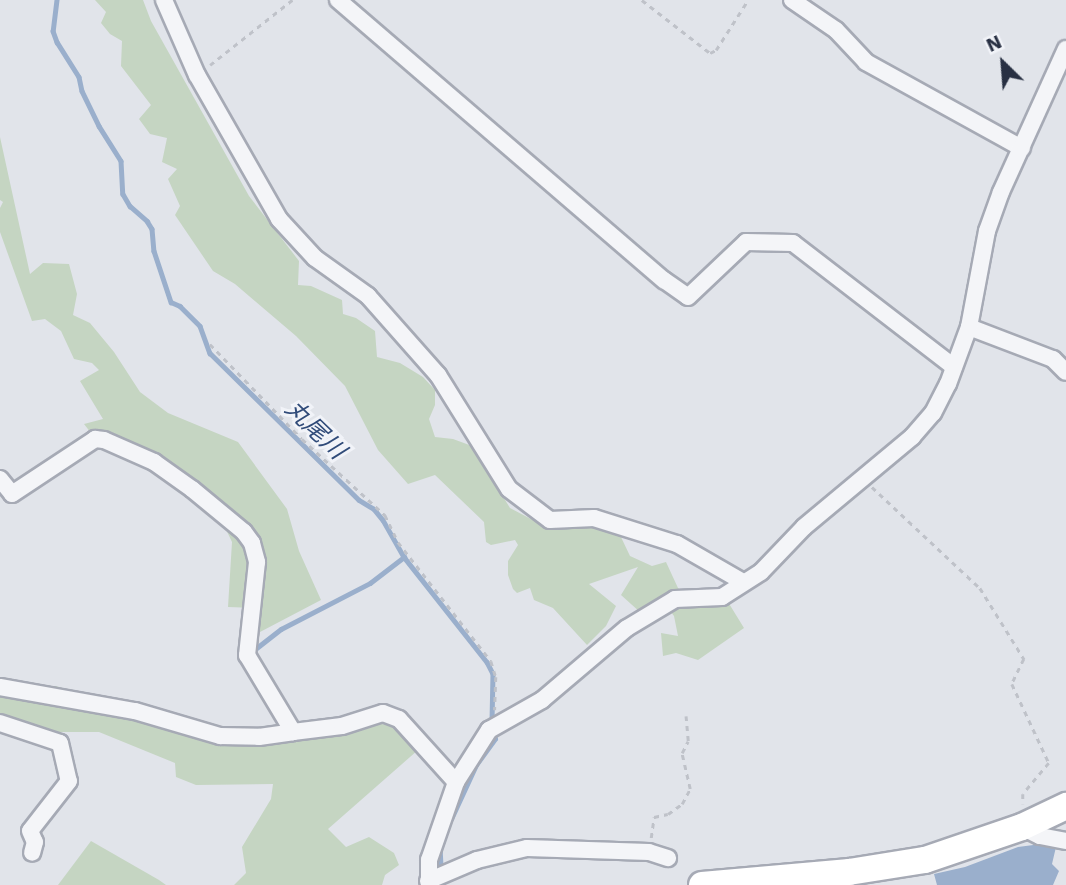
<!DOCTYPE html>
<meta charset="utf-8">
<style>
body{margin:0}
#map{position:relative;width:1066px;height:885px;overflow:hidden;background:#e1e4ea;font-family:"Work Sans","Noto Sans JP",sans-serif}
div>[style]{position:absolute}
.green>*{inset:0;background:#c5d5c2}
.water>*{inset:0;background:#9aafcc}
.stream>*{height:4.5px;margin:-2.25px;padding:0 2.25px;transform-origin:2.25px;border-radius:2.25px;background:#9aafcc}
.path>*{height:2.5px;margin-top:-1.25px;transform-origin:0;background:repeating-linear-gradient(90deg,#bfc2c9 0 5px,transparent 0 10px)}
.roads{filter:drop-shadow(2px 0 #a6aab5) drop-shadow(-2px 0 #a6aab5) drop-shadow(0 2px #a6aab5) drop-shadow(0 -2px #a6aab5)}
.minor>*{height:16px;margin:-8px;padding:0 8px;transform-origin:8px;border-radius:8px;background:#f4f5f8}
.trunk>*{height:26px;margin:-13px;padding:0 13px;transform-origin:13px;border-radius:13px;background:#fff}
span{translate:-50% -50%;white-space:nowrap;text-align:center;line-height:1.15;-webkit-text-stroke:6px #f1f3f8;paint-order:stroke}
.water-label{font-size:24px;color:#304b79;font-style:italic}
.north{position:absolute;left:968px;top:28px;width:70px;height:70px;-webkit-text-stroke:5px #f1f3f8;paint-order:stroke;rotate:335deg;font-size:19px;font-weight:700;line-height:28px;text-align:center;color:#283043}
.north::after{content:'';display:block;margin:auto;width:24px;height:32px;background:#283043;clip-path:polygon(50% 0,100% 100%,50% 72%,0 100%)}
</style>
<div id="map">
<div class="green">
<i style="clip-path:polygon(95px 0,143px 0,151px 21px,249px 196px,299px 261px,298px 285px,311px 286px,342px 300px,343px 314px,356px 318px,375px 331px,377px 357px,400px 363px,423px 377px,435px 390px,435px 405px,429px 419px,435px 437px,453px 439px,472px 446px,510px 508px,546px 527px,596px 523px,620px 535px,630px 556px,652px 566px,666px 562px,678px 588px,698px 604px,728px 602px,744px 628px,698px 660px,676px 653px,663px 656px,661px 633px,678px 636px,674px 616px,661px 599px,641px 613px,621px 595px,638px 567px,589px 584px,616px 606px,606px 626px,587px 645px,553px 608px,534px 600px,530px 588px,517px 593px,513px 589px,508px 575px,508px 561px,518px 545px,515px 540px,491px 545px,486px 542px,484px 522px,435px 475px,408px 484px,378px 450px,345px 386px,296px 336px,235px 284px,213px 271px,175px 215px,180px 206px,168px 179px,177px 169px,162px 162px,167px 138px,150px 134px,139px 119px,151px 105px,121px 66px,122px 41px,110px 34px,101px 23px,106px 12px)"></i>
<i style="clip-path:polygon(0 137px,30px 274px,43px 263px,69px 264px,77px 294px,73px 315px,90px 323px,114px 352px,140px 392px,168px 413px,238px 442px,287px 509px,299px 551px,321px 600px,260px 632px,258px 608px,228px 607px,232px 542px,213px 502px,158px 455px,91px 433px,84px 424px,103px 419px,80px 381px,99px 370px,92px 363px,74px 359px,61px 331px,45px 319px,32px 321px,0 232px,0 208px,3px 202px,0 200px)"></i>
<i style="clip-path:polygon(56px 686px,220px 742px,376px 723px,393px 726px,418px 750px,328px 829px,346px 847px,369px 837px,394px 853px,399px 865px,385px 875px,382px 885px,234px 885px,246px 873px,242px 847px,271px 799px,273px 784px,196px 785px,176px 777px,175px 763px,99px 732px,12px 732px,0 722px,0 687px)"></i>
<i style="clip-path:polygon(91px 841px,159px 880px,166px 885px,58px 885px)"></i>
</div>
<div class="water">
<i style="clip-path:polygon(1041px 844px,1056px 847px,1052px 864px,1059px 871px,1053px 885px,937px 885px,934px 874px,965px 867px,1018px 847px)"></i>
</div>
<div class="stream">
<i style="left:57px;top:0;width:31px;rotate:97deg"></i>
<i style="left:53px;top:31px;width:12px;rotate:70deg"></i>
<i style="left:57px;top:42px;width:41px;rotate:57.8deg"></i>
<i style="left:79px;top:77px;width:14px;rotate:78deg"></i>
<i style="left:82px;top:91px;width:39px;rotate:64deg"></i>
<i style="left:99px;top:126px;width:41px;rotate:57.8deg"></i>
<i style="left:121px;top:161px;width:33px;rotate:87deg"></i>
<i style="left:123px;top:194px;width:14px;rotate:60deg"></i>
<i style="left:130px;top:206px;width:23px;rotate:41deg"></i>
<i style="left:147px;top:221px;width:9px;rotate:58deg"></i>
<i style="left:152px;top:229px;width:22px;rotate:85deg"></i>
<i style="left:154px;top:251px;width:54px;rotate:71.6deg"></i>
<i style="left:171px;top:302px;width:10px;rotate:24deg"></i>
<i style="left:180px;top:306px;width:28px;rotate:45deg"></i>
<i style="left:200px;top:326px;width:29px;rotate:70deg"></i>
<i style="left:210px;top:353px;width:209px;rotate:44.6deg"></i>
<i style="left:359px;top:500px;width:17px;rotate:31deg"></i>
<i style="left:374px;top:509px;width:14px;rotate:51deg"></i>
<i style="left:383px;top:520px;width:43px;rotate:60.4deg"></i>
<i style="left:404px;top:557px;width:134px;rotate:51.7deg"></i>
<i style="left:487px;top:662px;width:13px;rotate:63deg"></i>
<i style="left:493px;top:674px;width:49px;rotate:91.2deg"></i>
<i style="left:254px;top:650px;width:34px;rotate:-38deg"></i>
<i style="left:281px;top:629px;width:100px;rotate:-27.3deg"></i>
<i style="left:370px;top:583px;width:43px;rotate:-37.4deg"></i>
<i style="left:451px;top:819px;width:60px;rotate:-65.2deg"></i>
<i style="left:476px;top:765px;width:32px;rotate:-54deg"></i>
<i style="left:495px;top:739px;width:8px;rotate:-104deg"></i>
<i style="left:440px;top:847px;width:38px;rotate:87deg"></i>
</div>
<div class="path">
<i style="left:642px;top:0;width:86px;rotate:37.9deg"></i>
<i style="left:710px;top:53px;width:7px;rotate:-27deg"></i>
<i style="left:716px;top:50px;width:59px;rotate:-57.4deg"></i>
<i style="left:210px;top:65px;width:105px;rotate:-38.4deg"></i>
<i style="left:210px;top:344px;width:132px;rotate:45.9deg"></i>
<i style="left:302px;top:439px;width:113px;rotate:42.5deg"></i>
<i style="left:385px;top:515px;width:30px;rotate:64deg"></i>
<i style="left:398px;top:542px;width:151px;rotate:52deg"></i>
<i style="left:491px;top:661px;width:17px;rotate:73deg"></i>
<i style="left:496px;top:677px;width:33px;rotate:92deg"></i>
<i style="left:872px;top:487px;width:148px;rotate:43.1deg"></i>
<i style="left:980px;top:588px;width:84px;rotate:58.2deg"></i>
<i style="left:1024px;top:659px;width:28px;rotate:116deg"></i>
<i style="left:1012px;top:684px;width:87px;rotate:64.9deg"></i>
<i style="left:1049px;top:763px;width:40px;rotate:130deg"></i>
<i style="left:1023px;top:794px;width:10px;rotate:90deg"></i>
<i style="left:651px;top:838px;width:21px;rotate:-82deg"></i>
<i style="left:654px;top:817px;width:14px;rotate:-12deg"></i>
<i style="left:668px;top:814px;width:17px;rotate:-36deg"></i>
<i style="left:682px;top:804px;width:17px;rotate:-62deg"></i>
<i style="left:690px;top:789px;width:37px;rotate:-103deg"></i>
<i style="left:682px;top:753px;width:13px;rotate:-63deg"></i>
<i style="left:688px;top:741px;width:25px;rotate:-95deg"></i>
</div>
<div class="roads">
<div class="minor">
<i style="left:164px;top:0;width:82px;rotate:66.3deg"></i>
<i style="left:197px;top:75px;width:166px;rotate:60.3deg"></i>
<i style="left:279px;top:219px;width:53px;rotate:47.3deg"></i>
<i style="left:315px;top:258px;width:65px;rotate:35.6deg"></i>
<i style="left:368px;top:296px;width:106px;rotate:48.5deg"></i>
<i style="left:438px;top:375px;width:134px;rotate:58.1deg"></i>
<i style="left:509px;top:489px;width:51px;rotate:37.1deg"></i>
<i style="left:550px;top:520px;width:44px;rotate:-2.6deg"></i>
<i style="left:594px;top:518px;width:87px;rotate:17.4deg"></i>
<i style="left:677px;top:544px;width:76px;rotate:29.9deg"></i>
<i style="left:338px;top:0;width:430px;rotate:40.7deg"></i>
<i style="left:664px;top:280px;width:29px;rotate:35deg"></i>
<i style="left:688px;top:297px;width:80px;rotate:-43.5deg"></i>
<i style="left:746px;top:242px;width:47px;rotate:1.2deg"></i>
<i style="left:793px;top:243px;width:203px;rotate:37.6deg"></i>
<i style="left:792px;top:0;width:53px;rotate:34.3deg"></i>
<i style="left:836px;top:30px;width:44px;rotate:46.8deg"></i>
<i style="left:866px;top:62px;width:178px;rotate:28.9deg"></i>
<i style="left:969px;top:327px;width:90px;rotate:20.9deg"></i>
<i style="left:1053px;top:359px;width:18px;rotate:45deg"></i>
<i style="left:0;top:479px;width:19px;rotate:51deg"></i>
<i style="left:12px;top:494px;width:100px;rotate:-33.5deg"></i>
<i style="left:95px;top:439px;width:9px;rotate:6deg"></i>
<i style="left:104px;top:440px;width:55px;rotate:23.7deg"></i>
<i style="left:154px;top:462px;width:47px;rotate:35.4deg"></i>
<i style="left:192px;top:489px;width:67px;rotate:39.6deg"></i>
<i style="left:244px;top:532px;width:14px;rotate:54deg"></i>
<i style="left:252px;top:543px;width:20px;rotate:75deg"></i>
<i style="left:257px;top:562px;width:94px;rotate:96.1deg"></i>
<i style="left:247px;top:655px;width:90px;rotate:59.1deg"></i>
<i style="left:293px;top:732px;width:49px;rotate:-7deg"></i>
<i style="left:342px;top:726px;width:43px;rotate:-17.6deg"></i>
<i style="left:383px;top:713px;width:17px;rotate:21deg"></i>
<i style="left:399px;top:719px;width:85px;rotate:47.9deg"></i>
<i style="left:0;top:687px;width:137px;rotate:10.1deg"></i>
<i style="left:135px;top:711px;width:89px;rotate:16.4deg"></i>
<i style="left:220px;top:736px;width:39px;rotate:1deg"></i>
<i style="left:259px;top:737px;width:34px;rotate:-8deg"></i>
<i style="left:0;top:723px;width:63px;rotate:18.4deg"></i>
<i style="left:60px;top:743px;width:39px;rotate:77deg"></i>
<i style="left:69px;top:781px;width:63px;rotate:128deg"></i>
<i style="left:30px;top:831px;width:12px;rotate:66deg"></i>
<i style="left:35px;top:842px;width:11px;rotate:105deg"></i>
<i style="left:1022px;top:827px;width:20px;rotate:27deg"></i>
<i style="left:1040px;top:836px;width:26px;rotate:11deg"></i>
<i style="left:428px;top:881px;width:53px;rotate:-23.2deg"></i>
<i style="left:477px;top:860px;width:51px;rotate:-13.5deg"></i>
<i style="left:527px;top:848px;width:122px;rotate:1.9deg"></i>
<i style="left:649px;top:852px;width:20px;rotate:18deg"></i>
<i style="left:429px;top:885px;width:25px;rotate:-90deg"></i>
<i style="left:429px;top:860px;width:83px;rotate:-70.9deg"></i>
<i style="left:456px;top:782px;width:62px;rotate:-57.6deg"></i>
<i style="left:489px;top:730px;width:61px;rotate:-29.5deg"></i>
<i style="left:542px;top:700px;width:111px;rotate:-40.3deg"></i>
<i style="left:627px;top:628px;width:56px;rotate:-31.1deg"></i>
<i style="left:675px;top:599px;width:47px;rotate:-2.4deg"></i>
<i style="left:722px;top:597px;width:46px;rotate:-32.7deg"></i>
<i style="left:761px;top:572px;width:62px;rotate:-46.3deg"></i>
<i style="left:804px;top:527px;width:141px;rotate:-39.8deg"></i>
<i style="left:912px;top:437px;width:32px;rotate:-49deg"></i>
<i style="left:933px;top:413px;width:33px;rotate:-63deg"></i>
<i style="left:948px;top:384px;width:61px;rotate:-69.8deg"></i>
<i style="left:969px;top:327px;width:98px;rotate:-79.4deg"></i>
<i style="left:987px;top:231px;width:41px;rotate:-70.3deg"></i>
<i style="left:1001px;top:192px;width:157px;rotate:-65.6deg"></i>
</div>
<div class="trunk">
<i style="left:702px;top:885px;width:148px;rotate:-5.1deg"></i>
<i style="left:849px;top:872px;width:77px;rotate:-9deg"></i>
<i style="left:925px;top:860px;width:102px;rotate:-18.8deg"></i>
<i style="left:1022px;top:827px;width:49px;rotate:-25.5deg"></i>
</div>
</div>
<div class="water-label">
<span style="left:315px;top:430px;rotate:44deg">丸尾川</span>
</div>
<div class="north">N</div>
</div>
